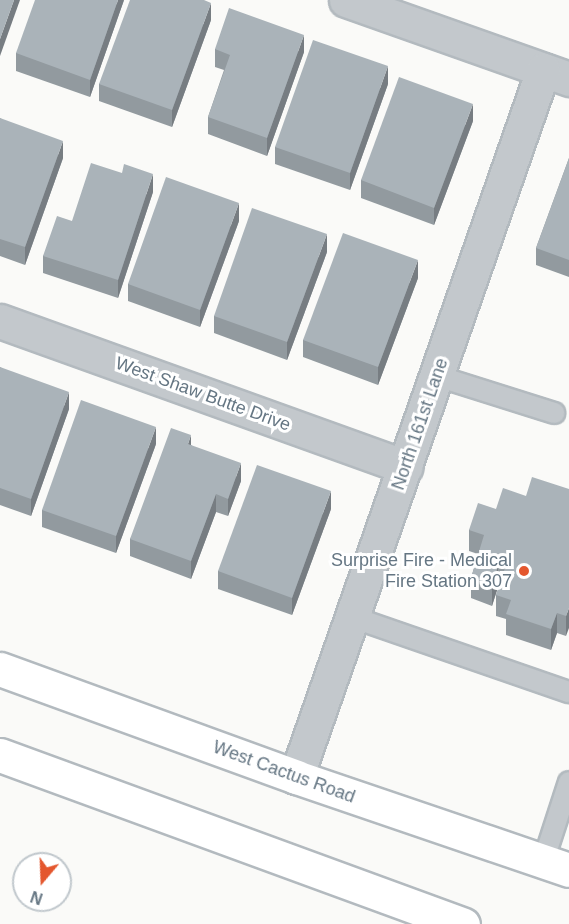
<!DOCTYPE html>
<style>
body{margin:0}
#map{position:relative;width:569px;height:924px;overflow:hidden;background:#fafaf8;font-family:Arial,sans-serif}
div>[style]{position:absolute}
.roads{filter:drop-shadow(2px 0 #b3babf) drop-shadow(-2px 0 #b3babf) drop-shadow(0 2px #b3babf) drop-shadow(0 -2px #b3babf)}
.service>*{height:20px;margin:-10px;padding:0 10px;transform-origin:10px;border-radius:10px;background:#c3c8cc}
.minor>*{height:33px;margin:-16.5px;padding:0 16.5px;transform-origin:16.5px;border-radius:16.5px;background:#c3c8cc}
.secondary>*{height:33px;margin:-16.5px;padding:0 16.5px;transform-origin:16.5px;border-radius:16.5px;background:#fff}
.wall>*{inset:0;background:#929a9f}
.shaded-wall>*{inset:0;background:#777d82}
.building>*{inset:0;background:#aab3b9}
.dots>*{width:16px;height:16px;translate:-50% -50%;box-sizing:border-box;border:3px solid #fff;border-radius:50%}
span{translate:-50% -50%;white-space:nowrap;text-align:center;line-height:1.15;-webkit-text-stroke:6px #fff;paint-order:stroke}
.street-label{font-size:18px;color:#657683}
.poi-label{font-size:18px;color:#657683}
.right{translate:-100% -50%;text-align:right}
.north{position:absolute;left:12px;top:852px;width:60px;height:60px;box-sizing:border-box;background:#fff;border:2px solid #c1c8cd;border-radius:50%;rotate:199deg;font-size:16px;font-weight:700;line-height:24px;text-align:center;color:#657683}
.north::after{content:'';display:block;margin:auto;width:21px;height:27px;background:#e4572e;clip-path:polygon(50% 0,100% 100%,50% 72%,0 100%)}
</style>
<div id="map">
<div class="roads">
<div class="service">
<i style="left:437px;top:376px;width:123px;rotate:17.5deg"></i>
<i style="left:352px;top:617px;width:230px;rotate:19.1deg"></i>
<i style="left:543px;top:862px;width:84px;rotate:-72deg"></i>
</div>
<div class="minor">
<i style="left:346px;top:0;width:237px;rotate:19.5deg"></i>
<i style="left:0;top:321px;width:431px;rotate:19.8deg"></i>
<i style="left:296px;top:777px;width:749px;rotate:-70.74deg"></i>
</div>
<div class="secondary">
<i style="left:0;top:669px;width:315px;rotate:20deg"></i>
<i style="left:296px;top:777px;width:288px;rotate:18.8deg"></i>
<i style="left:0;top:755px;width:493px;rotate:20.1deg"></i>
</div>
</div>
<div class="wall">
<i style="clip-path:polygon(124px 0,90px 97px,16px 71px,16px 53px)"></i>
<i style="clip-path:polygon(211px 20px,172px 127px,99px 101px,99px 84px)"></i>
<i style="clip-path:polygon(215px 49px,304px 52px,267px 156px,208px 134px,208px 117px,224px 70px,215px 67px)"></i>
<i style="clip-path:polygon(388px 84px,350px 190px,275px 164px,275px 147px)"></i>
<i style="clip-path:polygon(0 118px,63px 158px,25px 265px,0 256px)"></i>
<i style="clip-path:polygon(473px 121px,434px 225px,361px 198px,361px 180px)"></i>
<i style="clip-path:polygon(569px 158px,569px 277px,536px 265px,536px 248px)"></i>
<i style="clip-path:polygon(153px 192px,118px 298px,43px 273px,43px 256px,72px 221px)"></i>
<i style="clip-path:polygon(239px 221px,200px 327px,128px 301px,128px 284px)"></i>
<i style="clip-path:polygon(327px 252px,287px 360px,214px 333px,214px 316px)"></i>
<i style="clip-path:polygon(418px 278px,378px 385px,303px 357px,303px 340px)"></i>
<i style="clip-path:polygon(0 367px,69px 409px,31px 516px,0 505px)"></i>
<i style="clip-path:polygon(156px 444px,116px 553px,42px 527px,42px 510px)"></i>
<i style="clip-path:polygon(191px 445px,241px 481px,228px 516px,216px 512px,191px 579px,130px 556px,130px 539px)"></i>
<i style="clip-path:polygon(569px 489px,566px 636px,557px 633px,551px 650px,506px 635px,506px 619px,496px 616px,496px 595px,499px 587px,498px 587px,492px 606px,471px 598px,471px 578px,478px 554px,469px 551px,469px 530px,496px 509px,526px 496px)"></i>
<i style="clip-path:polygon(331px 509px,292px 615px,218px 589px,218px 571px)"></i>
</div>
<div class="shaded-wall">
<i style="clip-path:polygon(14px 0,20px 0,0 56px,0 39px)"></i>
<i style="clip-path:polygon(118px 0,124px 0,90px 97px,90px 80px)"></i>
<i style="clip-path:polygon(211px 3px,211px 20px,172px 127px,172px 110px)"></i>
<i style="clip-path:polygon(304px 35px,304px 52px,267px 156px,267px 138px)"></i>
<i style="clip-path:polygon(388px 66px,388px 84px,350px 190px,350px 173px)"></i>
<i style="clip-path:polygon(473px 104px,473px 121px,434px 225px,434px 208px)"></i>
<i style="clip-path:polygon(63px 141px,63px 158px,25px 265px,25px 247px)"></i>
<i style="clip-path:polygon(153px 174px,153px 192px,118px 298px,118px 280px)"></i>
<i style="clip-path:polygon(239px 203px,239px 221px,200px 327px,200px 310px)"></i>
<i style="clip-path:polygon(327px 234px,327px 252px,287px 360px,287px 342px)"></i>
<i style="clip-path:polygon(418px 260px,418px 278px,378px 385px,378px 367px)"></i>
<i style="clip-path:polygon(69px 392px,69px 409px,31px 516px,31px 499px)"></i>
<i style="clip-path:polygon(156px 427px,156px 444px,116px 553px,116px 536px)"></i>
<i style="clip-path:polygon(191px 435px,191px 453px,188px 444px)"></i>
<i style="clip-path:polygon(241px 463px,241px 481px,228px 516px,228px 499px)"></i>
<i style="clip-path:polygon(331px 491px,331px 509px,292px 615px,292px 598px)"></i>
<i style="clip-path:polygon(216px 494px,216px 512px,191px 579px,191px 561px)"></i>
<i style="clip-path:polygon(498px 566px,498px 587px,492px 606px,492px 585px)"></i>
<i style="clip-path:polygon(569px 608px,569px 628px,566px 636px,566px 616px)"></i>
<i style="clip-path:polygon(557px 613px,557px 633px,551px 650px,551px 629px)"></i>
</div>
<div class="building">
<i style="clip-path:polygon(0 0,14px 0,0 39px)"></i>
<i style="clip-path:polygon(35px 0,118px 0,90px 80px,16px 53px)"></i>
<i style="clip-path:polygon(130px 0,204px 0,211px 3px,172px 110px,99px 84px)"></i>
<i style="clip-path:polygon(229px 8px,304px 35px,267px 138px,208px 117px,230px 55px,215px 49px)"></i>
<i style="clip-path:polygon(313px 40px,388px 66px,350px 173px,275px 147px)"></i>
<i style="clip-path:polygon(399px 77px,473px 104px,434px 208px,361px 180px)"></i>
<i style="clip-path:polygon(0 118px,63px 141px,25px 247px,0 239px)"></i>
<i style="clip-path:polygon(569px 158px,569px 260px,536px 248px)"></i>
<i style="clip-path:polygon(91px 163px,122px 173px,124px 164px,153px 174px,118px 280px,43px 256px,57px 216px,72px 221px)"></i>
<i style="clip-path:polygon(166px 177px,239px 203px,200px 310px,128px 284px)"></i>
<i style="clip-path:polygon(252px 208px,327px 234px,287px 342px,214px 316px)"></i>
<i style="clip-path:polygon(343px 233px,418px 260px,378px 367px,303px 340px)"></i>
<i style="clip-path:polygon(0 367px,69px 392px,31px 499px,0 488px)"></i>
<i style="clip-path:polygon(81px 400px,156px 427px,116px 536px,42px 510px)"></i>
<i style="clip-path:polygon(171px 428px,191px 435px,188px 444px,241px 463px,228px 499px,216px 494px,191px 561px,130px 539px)"></i>
<i style="clip-path:polygon(257px 465px,331px 491px,292px 598px,218px 571px)"></i>
<i style="clip-path:polygon(532px 477px,569px 489px,569px 608px,566px 616px,557px 613px,551px 629px,506px 614px,511px 600px,496px 595px,505px 568px,498px 566px,492px 585px,471px 578px,484px 535px,469px 530px,478px 503px,496px 509px,503px 488px,526px 496px)"></i>
</div>
<div class="dots">
<i style="left:524px;top:571px;background:#e4572e"></i>
</div>
<div class="street-label">
<span style="left:203px;top:394px;rotate:20deg">West Shaw Butte Drive</span>
<span style="left:420px;top:424px;rotate:-71deg">North 161st Lane</span>
<span style="left:284px;top:772px;rotate:20deg">West Cactus Road</span>
</div>
<div class="poi-label">
<span class="right" style="left:512px;top:571px">Surprise Fire - Medical<br>Fire Station 307</span>
</div>
<div class="north">N</div>
</div>
